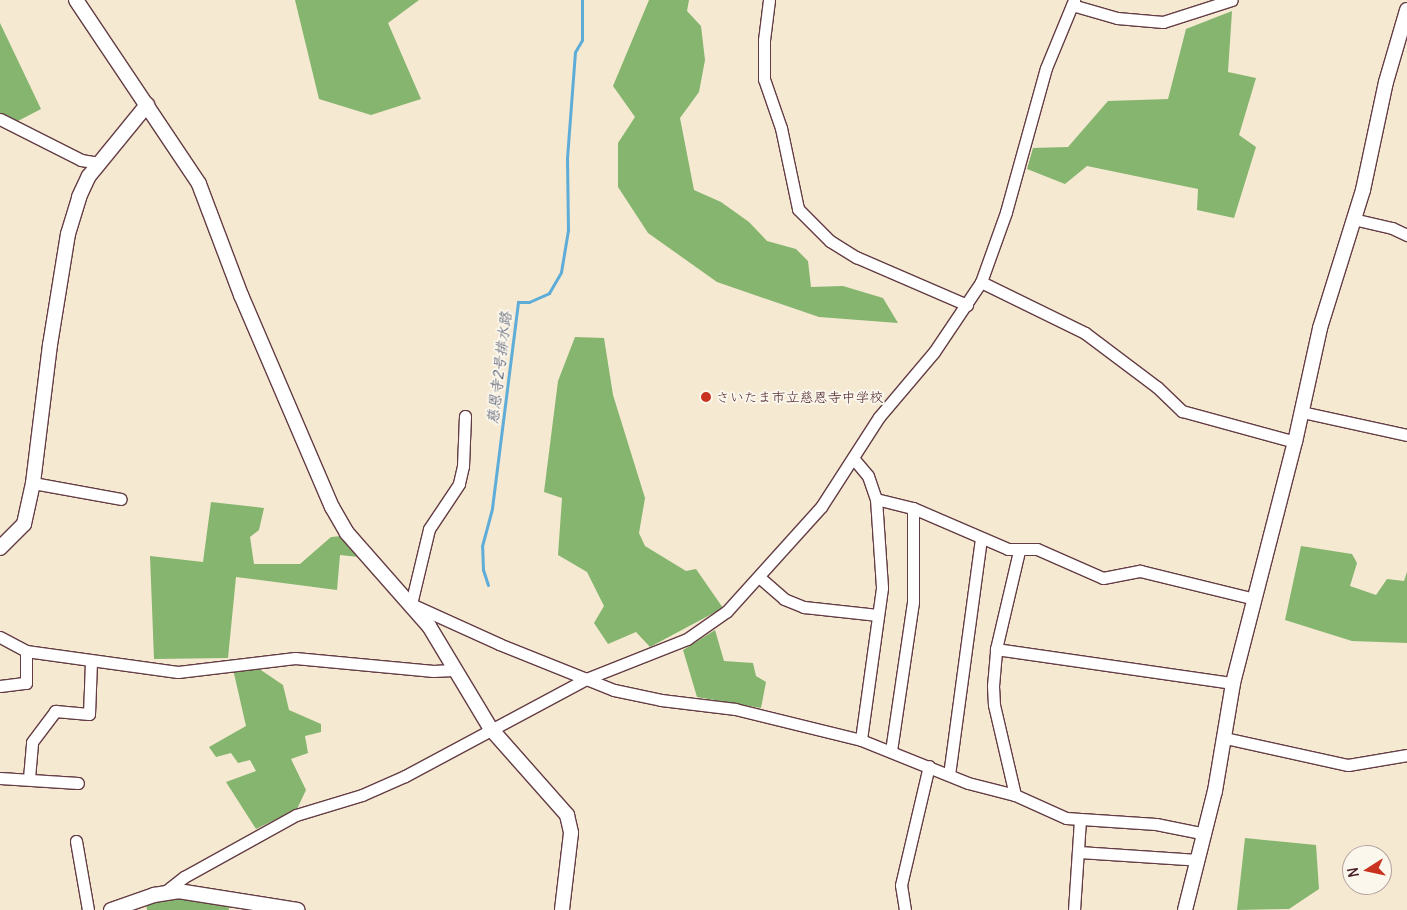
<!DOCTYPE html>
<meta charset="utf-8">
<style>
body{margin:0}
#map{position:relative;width:1407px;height:910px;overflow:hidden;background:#f5e9d2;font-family:Delius,"Klee One",sans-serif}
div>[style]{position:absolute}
.forest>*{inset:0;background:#85b56e}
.stream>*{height:3px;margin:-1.5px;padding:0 1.5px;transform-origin:1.5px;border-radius:1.5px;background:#5eadd8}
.roads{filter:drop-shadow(1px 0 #643d44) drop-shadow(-1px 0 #643d44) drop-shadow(0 1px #643d44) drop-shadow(0 -1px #643d44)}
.minor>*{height:11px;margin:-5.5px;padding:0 5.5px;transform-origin:5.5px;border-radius:5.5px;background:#fff}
.tertiary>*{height:14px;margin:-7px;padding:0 7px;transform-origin:7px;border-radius:7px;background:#fff}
.dots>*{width:14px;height:14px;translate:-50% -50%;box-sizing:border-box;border:2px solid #fbf7ec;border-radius:50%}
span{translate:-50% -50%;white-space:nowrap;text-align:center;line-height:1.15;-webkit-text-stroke:4px #fbf7ec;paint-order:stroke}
.poi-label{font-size:14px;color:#4a1f2b}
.left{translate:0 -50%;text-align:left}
.water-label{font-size:15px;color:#525870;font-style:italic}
.north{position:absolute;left:1342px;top:845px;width:50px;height:50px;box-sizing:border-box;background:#fbf7ec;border:1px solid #b4a19f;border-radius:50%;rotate:260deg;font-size:14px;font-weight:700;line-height:20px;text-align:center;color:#4a1f2b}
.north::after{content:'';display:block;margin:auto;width:18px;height:22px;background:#c8321e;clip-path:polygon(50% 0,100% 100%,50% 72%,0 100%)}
</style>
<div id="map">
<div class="forest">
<i style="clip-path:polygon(295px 0,419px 0,388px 23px,421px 99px,371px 115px,319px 99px)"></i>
<i style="clip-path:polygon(649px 0,689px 0,687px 11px,701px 26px,705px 60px,699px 92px,680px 118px,694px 190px,721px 202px,749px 222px,767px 241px,796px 249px,808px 261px,811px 287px,843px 286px,883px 298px,898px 323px,819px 317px,717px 282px,648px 233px,618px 187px,618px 143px,635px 117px,613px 86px)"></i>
<i style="clip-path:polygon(1232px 11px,1228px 72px,1256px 78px,1239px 135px,1256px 147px,1234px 218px,1197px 210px,1198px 189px,1087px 166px,1065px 184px,1027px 169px,1033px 148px,1068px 147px,1108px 101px,1168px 99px,1186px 29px)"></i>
<i style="clip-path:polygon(0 23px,41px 109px,16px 122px,0 115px)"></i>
<i style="clip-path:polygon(575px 337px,604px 338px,613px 395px,645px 498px,639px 533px,645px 546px,686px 571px,696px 569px,723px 608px,650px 647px,636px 632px,608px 644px,594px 623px,604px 606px,587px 572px,558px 555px,562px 498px,544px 492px,558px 381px)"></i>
<i style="clip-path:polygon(211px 502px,264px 508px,259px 530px,250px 537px,254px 564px,300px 564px,331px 537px,342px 536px,359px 557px,340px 555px,337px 590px,236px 577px,228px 658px,154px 659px,150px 556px,203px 562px)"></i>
<i style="clip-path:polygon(1301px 546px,1352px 554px,1357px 563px,1350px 586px,1376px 595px,1387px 579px,1404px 581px,1407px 572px,1407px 643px,1352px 641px,1285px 620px)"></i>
<i style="clip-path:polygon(715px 630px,724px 661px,753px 663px,756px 676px,766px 682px,761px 708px,697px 697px,683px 650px)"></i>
<i style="clip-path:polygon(255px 666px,283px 685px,289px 710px,321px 724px,321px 732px,305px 736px,308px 753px,291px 759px,306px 790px,297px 809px,256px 829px,226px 782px,256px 771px,250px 760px,238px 763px,231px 753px,216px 757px,209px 747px,246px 726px,233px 669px)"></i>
<i style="clip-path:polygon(1245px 838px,1316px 845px,1319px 889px,1289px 909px,1237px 910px)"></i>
<i style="clip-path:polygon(172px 899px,228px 901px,229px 910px,147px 910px,146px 904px)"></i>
</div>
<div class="stream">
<i style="left:488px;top:585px;width:16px;rotate:-108deg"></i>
<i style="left:483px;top:570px;width:24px;rotate:-92deg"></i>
<i style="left:482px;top:546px;width:39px;rotate:-75deg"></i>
<i style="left:492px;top:508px;width:208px;rotate:-82.8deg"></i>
<i style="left:518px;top:302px;width:11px"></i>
<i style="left:529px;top:302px;width:22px;rotate:-24deg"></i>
<i style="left:549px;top:293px;width:24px;rotate:-60deg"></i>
<i style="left:561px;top:272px;width:43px;rotate:-80.5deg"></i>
<i style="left:568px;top:230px;width:72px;rotate:-90.8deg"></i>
<i style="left:567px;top:158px;width:106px;rotate:-85.7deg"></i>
<i style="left:575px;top:52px;width:14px;rotate:-60deg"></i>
<i style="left:582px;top:40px;width:40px;rotate:-90deg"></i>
</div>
<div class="roads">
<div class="minor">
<i style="left:769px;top:0;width:40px;rotate:97.1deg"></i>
<i style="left:764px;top:40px;width:39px;rotate:90deg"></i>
<i style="left:764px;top:79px;width:52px;rotate:70.9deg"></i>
<i style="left:781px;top:128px;width:83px;rotate:78.1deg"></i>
<i style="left:798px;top:209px;width:45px;rotate:45deg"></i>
<i style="left:830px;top:241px;width:31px;rotate:32deg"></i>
<i style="left:856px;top:257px;width:121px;rotate:23.4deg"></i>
<i style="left:1072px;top:5px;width:47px;rotate:16.1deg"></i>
<i style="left:1117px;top:18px;width:46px;rotate:5deg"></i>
<i style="left:1163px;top:22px;width:72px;rotate:-17.7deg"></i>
<i style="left:0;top:119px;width:91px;rotate:26.8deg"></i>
<i style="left:81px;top:160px;width:18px;rotate:9deg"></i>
<i style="left:1353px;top:219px;width:40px;rotate:13deg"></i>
<i style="left:1392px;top:228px;width:17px;rotate:25deg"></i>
<i style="left:981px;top:282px;width:116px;rotate:26.1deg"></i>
<i style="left:1085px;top:333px;width:90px;rotate:36.9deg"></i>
<i style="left:1157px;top:387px;width:35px;rotate:44deg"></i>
<i style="left:1182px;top:411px;width:117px;rotate:15.3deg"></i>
<i style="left:1302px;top:412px;width:107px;rotate:12.4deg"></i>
<i style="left:465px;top:416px;width:50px;rotate:92.3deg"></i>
<i style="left:463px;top:466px;width:18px;rotate:103deg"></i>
<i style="left:459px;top:484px;width:54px;rotate:123.7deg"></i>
<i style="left:429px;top:529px;width:77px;rotate:103.5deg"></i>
<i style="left:411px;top:604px;width:97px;rotate:24.4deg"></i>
<i style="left:499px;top:644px;width:124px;rotate:21.8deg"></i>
<i style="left:614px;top:690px;width:48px;rotate:12deg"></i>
<i style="left:661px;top:700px;width:75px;rotate:6.9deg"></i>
<i style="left:735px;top:709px;width:130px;rotate:13.8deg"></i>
<i style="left:861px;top:740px;width:115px;rotate:21.9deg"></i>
<i style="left:968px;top:783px;width:49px;rotate:14.3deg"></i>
<i style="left:1015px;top:795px;width:56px;rotate:24.3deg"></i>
<i style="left:1066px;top:818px;width:90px;rotate:3.8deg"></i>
<i style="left:1156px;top:824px;width:50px;rotate:11.5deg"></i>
<i style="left:853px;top:458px;width:23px;rotate:50deg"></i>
<i style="left:868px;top:476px;width:24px;rotate:71deg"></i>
<i style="left:876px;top:499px;width:89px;rotate:86.1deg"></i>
<i style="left:882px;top:588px;width:153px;rotate:97.9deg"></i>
<i style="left:33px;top:483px;width:89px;rotate:10.3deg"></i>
<i style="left:876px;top:499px;width:38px;rotate:14deg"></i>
<i style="left:913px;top:508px;width:103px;rotate:23.3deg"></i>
<i style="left:1008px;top:549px;width:29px"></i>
<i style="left:1037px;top:549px;width:72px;rotate:23.7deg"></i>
<i style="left:1103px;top:578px;width:38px;rotate:-11deg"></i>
<i style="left:1140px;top:571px;width:118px;rotate:13.7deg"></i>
<i style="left:759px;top:577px;width:33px;rotate:41deg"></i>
<i style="left:784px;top:599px;width:22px;rotate:22deg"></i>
<i style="left:804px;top:607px;width:74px;rotate:6.2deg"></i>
<i style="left:0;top:637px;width:30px;rotate:28deg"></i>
<i style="left:26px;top:651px;width:153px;rotate:7.9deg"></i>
<i style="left:178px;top:672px;width:118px;rotate:-6.8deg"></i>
<i style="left:295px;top:658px;width:139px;rotate:5.4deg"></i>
<i style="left:433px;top:671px;width:20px;rotate:-3deg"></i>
<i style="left:996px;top:649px;width:239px;rotate:8.2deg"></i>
<i style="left:0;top:686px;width:26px;rotate:-7deg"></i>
<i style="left:26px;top:683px;width:32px;rotate:-90deg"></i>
<i style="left:1225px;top:738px;width:126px;rotate:12.4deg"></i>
<i style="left:1348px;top:765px;width:60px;rotate:-9.6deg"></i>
<i style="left:891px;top:751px;width:151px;rotate:-81.6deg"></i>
<i style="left:913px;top:602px;width:94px;rotate:-90deg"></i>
<i style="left:949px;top:775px;width:239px;rotate:-82.3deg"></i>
<i style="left:0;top:778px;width:78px;rotate:3.7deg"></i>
<i style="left:29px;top:778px;width:36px;rotate:-85deg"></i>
<i style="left:32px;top:742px;width:39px;rotate:-53deg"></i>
<i style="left:55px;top:711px;width:34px;rotate:5deg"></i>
<i style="left:89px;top:714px;width:53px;rotate:-87.8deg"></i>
<i style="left:1015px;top:795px;width:92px;rotate:-103.1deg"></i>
<i style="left:994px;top:705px;width:19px;rotate:-93deg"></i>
<i style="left:993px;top:686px;width:37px;rotate:-85deg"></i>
<i style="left:996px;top:649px;width:101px;rotate:-76.8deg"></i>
<i style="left:76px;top:841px;width:70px;rotate:80.1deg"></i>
<i style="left:1079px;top:852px;width:119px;rotate:3.8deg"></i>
<i style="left:166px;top:891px;width:23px;rotate:-38deg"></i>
<i style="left:184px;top:877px;width:128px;rotate:-29deg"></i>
<i style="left:296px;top:815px;width:69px;rotate:-16.9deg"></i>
<i style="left:362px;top:795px;width:47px;rotate:-23.8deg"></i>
<i style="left:405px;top:776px;width:205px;rotate:-28.2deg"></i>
<i style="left:586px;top:679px;width:109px;rotate:-21.6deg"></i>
<i style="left:687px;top:639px;width:49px;rotate:-35deg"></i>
<i style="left:727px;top:611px;width:140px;rotate:-47.9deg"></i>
<i style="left:821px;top:507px;width:107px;rotate:-57.2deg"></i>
<i style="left:879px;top:417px;width:85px;rotate:-49.8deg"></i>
<i style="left:934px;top:352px;width:84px;rotate:-56.1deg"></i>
<i style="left:981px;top:282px;width:74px;rotate:-70.3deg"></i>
<i style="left:1006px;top:212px;width:149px;rotate:-74.5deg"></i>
<i style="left:1046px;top:68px;width:74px;rotate:-67.6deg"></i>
<i style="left:905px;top:910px;width:25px;rotate:-99deg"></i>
<i style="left:901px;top:885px;width:122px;rotate:-76.8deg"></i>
<i style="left:1074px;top:910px;width:90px;rotate:-86.2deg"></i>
</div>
<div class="tertiary">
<i style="left:76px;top:0;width:221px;rotate:56.2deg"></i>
<i style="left:199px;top:184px;width:119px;rotate:69.3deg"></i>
<i style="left:241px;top:295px;width:231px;rotate:66.8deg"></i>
<i style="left:332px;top:507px;width:30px;rotate:60deg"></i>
<i style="left:347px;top:533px;width:124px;rotate:48.6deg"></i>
<i style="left:429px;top:626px;width:120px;rotate:59deg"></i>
<i style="left:491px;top:729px;width:115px;rotate:48.5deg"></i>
<i style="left:567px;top:815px;width:18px;rotate:77deg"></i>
<i style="left:571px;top:833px;width:78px;rotate:96.7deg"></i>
<i style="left:0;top:548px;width:34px;rotate:-45deg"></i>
<i style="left:24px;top:524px;width:42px;rotate:-77.6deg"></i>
<i style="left:33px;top:483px;width:139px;rotate:-83deg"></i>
<i style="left:50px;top:345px;width:112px;rotate:-80.8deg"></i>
<i style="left:68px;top:234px;width:39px;rotate:-73deg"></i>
<i style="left:79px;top:197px;width:23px;rotate:-65deg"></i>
<i style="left:89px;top:176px;width:92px;rotate:-50.8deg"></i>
<i style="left:111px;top:910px;width:46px;rotate:-19.2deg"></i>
<i style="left:154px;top:895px;width:24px;rotate:-9deg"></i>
<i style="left:178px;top:891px;width:121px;rotate:9deg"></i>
<i style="left:1185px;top:910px;width:123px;rotate:-75.9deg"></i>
<i style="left:1215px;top:791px;width:109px;rotate:-80.5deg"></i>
<i style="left:1233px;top:683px;width:249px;rotate:-75.6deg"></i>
<i style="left:1295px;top:442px;width:117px;rotate:-77.6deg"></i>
<i style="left:1320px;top:328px;width:145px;rotate:-72.7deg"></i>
<i style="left:1363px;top:190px;width:110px;rotate:-78deg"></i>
<i style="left:1386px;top:82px;width:75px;rotate:-73.7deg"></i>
</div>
</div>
<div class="dots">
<i style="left:706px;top:397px;background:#c8321e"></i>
</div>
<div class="poi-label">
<span class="left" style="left:716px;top:397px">さいたま市立慈恩寺中学校</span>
</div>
<div class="water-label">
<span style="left:499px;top:368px;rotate:-83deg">慈恩寺2号排水路</span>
</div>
<div class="north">N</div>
</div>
